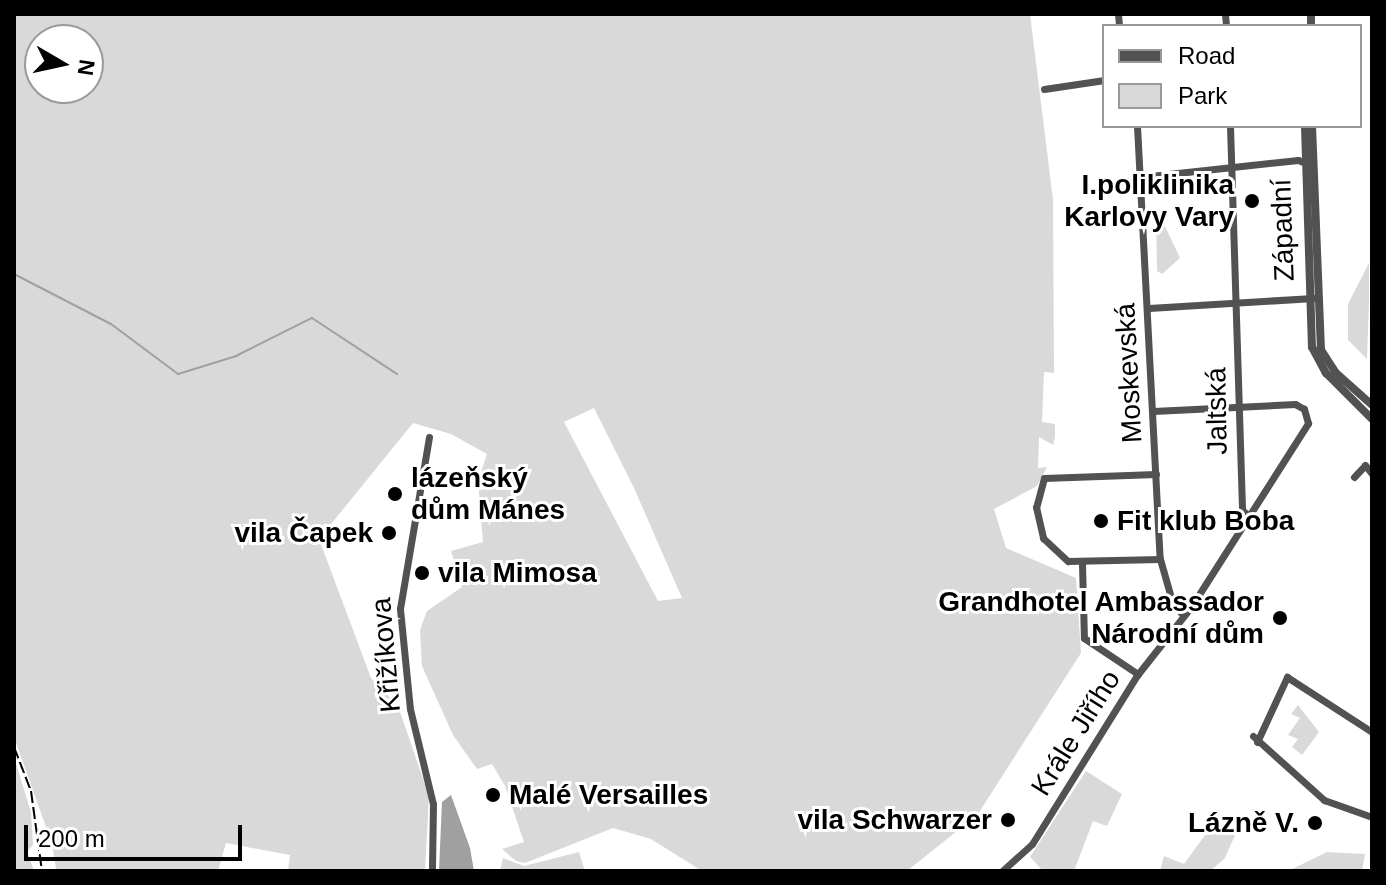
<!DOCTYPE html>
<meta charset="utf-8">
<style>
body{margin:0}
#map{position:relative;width:1386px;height:885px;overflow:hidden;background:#fff;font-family:Arial,sans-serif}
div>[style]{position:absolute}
.green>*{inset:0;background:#d9d9d9}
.water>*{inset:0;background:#a0a0a0}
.stream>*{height:2px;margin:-1px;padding:0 1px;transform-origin:1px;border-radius:1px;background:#a0a0a0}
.minor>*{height:7px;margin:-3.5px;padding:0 3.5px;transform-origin:3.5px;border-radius:3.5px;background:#525252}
.tertiary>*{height:8px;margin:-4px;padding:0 4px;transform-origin:4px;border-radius:4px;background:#525252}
.rail>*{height:2px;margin-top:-1px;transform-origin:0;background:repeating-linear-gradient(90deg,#000 0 12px,transparent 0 16px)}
.dots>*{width:22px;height:22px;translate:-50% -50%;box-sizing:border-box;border:4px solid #fff;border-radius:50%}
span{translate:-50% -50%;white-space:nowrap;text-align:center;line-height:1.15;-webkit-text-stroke:6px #fff;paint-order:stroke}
.poi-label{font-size:28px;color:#000;font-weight:700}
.right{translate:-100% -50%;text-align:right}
.left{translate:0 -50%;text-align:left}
.street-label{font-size:28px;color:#000}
.frame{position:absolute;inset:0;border:16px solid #000;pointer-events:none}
.legend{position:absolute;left:1102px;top:24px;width:260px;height:104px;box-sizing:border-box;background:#fff;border:2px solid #999;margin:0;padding:10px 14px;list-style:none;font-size:24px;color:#000}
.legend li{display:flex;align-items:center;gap:16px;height:40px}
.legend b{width:40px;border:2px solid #999}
.north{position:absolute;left:24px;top:24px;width:80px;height:80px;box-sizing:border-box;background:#fff;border:2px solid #999;border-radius:50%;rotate:99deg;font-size:22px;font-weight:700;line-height:32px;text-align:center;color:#000}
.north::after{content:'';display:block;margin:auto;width:28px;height:36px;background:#000;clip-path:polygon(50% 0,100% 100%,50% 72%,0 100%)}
.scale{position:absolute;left:24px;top:825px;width:218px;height:36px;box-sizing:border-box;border:4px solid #000;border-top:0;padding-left:10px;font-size:24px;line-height:28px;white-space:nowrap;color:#000;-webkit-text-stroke:6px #fff;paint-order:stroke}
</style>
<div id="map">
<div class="green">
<i style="clip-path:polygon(evenodd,14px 14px,1030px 14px,1053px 200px,1054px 373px,1044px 372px,1042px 422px,1055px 424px,1055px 437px,1053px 445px,1039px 437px,1038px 468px,1047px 467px,1037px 486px,994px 509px,1006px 548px,1076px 578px,1081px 653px,978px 814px,907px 871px,702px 871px,651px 839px,613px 828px,525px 863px,516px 861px,502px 849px,524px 842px,505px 786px,492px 764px,477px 769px,453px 735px,422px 666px,420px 630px,427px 611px,462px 587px,451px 551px,483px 542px,478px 481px,487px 454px,451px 434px,413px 423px,319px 539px,371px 678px,398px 706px,429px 796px,425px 871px,288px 871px,290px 855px,226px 843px,218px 871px,47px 871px,56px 869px,52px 844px,14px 737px,14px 14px,40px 40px,88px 40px,88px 88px,40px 88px,40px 40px,14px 14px,594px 408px,634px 488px,682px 598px,658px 601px,564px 422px,594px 408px)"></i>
<i style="clip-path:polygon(1156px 207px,1180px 258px,1162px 274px,1157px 271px)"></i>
<i style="clip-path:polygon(1369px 263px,1369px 302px,1367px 359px,1348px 340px,1348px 304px)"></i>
<i style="clip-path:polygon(1298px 705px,1319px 732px,1302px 755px,1292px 747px,1298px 739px,1288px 735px,1300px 718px,1291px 714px)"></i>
<i style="clip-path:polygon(14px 757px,31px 812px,33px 845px,27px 851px,34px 871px,14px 871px)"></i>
<i style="clip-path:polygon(1086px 771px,1122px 794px,1107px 826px,1093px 821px,1074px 871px,1043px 871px,1030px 857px)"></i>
<i style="clip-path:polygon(1227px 826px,1235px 835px,1225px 858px,1210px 871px,1160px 871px,1164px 856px,1184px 864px,1208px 831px)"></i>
<i style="clip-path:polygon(579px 852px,585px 871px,500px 871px,503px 858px,524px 866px)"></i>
<i style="clip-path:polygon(1327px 852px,1365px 854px,1362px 871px,1288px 871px)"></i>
</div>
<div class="water">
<i style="clip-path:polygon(451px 795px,470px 848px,474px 871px,439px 871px,442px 802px)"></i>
</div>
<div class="stream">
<i style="left:14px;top:274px;width:109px;rotate:27.3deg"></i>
<i style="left:111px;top:324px;width:84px;rotate:36.7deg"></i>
<i style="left:178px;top:374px;width:61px;rotate:-17.2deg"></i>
<i style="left:236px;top:356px;width:85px;rotate:-26.6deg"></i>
<i style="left:312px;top:318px;width:102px;rotate:33.4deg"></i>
</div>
<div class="minor">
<i style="left:1118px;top:14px;width:12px;rotate:85deg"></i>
<i style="left:1225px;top:14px;width:12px;rotate:85deg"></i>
<i style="left:1044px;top:89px;width:61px;rotate:-8.5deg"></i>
<i style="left:1137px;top:126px;width:434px;rotate:87deg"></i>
<i style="left:1160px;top:559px;width:44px;rotate:74.1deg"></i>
<i style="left:1172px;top:601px;width:15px;rotate:53deg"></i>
<i style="left:1230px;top:126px;width:384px;rotate:88.2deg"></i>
<i style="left:1242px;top:510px;width:9px;rotate:41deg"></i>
<i style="left:1141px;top:177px;width:158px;rotate:-6.2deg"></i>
<i style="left:1298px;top:160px;width:11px;rotate:22deg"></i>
<i style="left:1149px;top:308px;width:165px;rotate:-3.5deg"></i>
<i style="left:429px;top:437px;width:174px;rotate:99.6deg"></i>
<i style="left:400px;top:609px;width:100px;rotate:84.3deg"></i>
<i style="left:410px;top:709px;width:98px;rotate:76.4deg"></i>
<i style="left:433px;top:804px;width:67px;rotate:90.9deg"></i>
<i style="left:1156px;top:474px;width:112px;rotate:178deg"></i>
<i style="left:1044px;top:478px;width:30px;rotate:105deg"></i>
<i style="left:1036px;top:507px;width:32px;rotate:77deg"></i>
<i style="left:1043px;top:538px;width:34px;rotate:43deg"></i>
<i style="left:1068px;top:561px;width:92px;rotate:-1.2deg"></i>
<i style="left:1354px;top:477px;width:16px;rotate:-47deg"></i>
<i style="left:1365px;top:465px;width:11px;rotate:52deg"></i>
<i style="left:1082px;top:564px;width:74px;rotate:88.5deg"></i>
<i style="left:1084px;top:638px;width:65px;rotate:33.7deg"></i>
<i style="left:1253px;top:736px;width:96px;rotate:42deg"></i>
<i style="left:1324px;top:800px;width:51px;rotate:19.5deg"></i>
<i style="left:1257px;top:742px;width:72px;rotate:-65.2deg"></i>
<i style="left:1287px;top:677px;width:101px;rotate:32.9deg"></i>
<i style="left:1002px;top:871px;width:40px;rotate:-42deg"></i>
<i style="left:1032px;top:844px;width:200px;rotate:-58.1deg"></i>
<i style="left:1138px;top:674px;width:85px;rotate:-51.7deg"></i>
<i style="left:1191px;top:607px;width:218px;rotate:-57.5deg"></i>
<i style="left:1308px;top:423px;width:15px;rotate:-106deg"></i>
<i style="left:1304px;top:409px;width:10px;rotate:-151deg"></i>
<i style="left:1295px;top:404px;width:142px;rotate:177.2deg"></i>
</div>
<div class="tertiary">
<i style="left:1311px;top:26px;width:12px;rotate:-90deg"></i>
<i style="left:1305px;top:126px;width:221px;rotate:88.2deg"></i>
<i style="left:1312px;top:347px;width:30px;rotate:62deg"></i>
<i style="left:1326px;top:373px;width:65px;rotate:45deg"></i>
<i style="left:1312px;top:126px;width:224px;rotate:87.7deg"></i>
<i style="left:1321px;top:350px;width:27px;rotate:57deg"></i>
<i style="left:1336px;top:373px;width:48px;rotate:41.6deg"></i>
</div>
<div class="rail">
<i style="left:14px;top:747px;width:47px;rotate:68.9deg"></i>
<i style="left:31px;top:791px;width:81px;rotate:82.2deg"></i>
</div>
<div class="dots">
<i style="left:1252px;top:201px;background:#000"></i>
<i style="left:395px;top:494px;background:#000"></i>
<i style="left:1101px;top:521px;background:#000"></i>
<i style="left:389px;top:533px;background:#000"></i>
<i style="left:422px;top:573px;background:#000"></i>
<i style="left:1280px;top:618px;background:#000"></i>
<i style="left:493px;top:795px;background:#000"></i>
<i style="left:1008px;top:820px;background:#000"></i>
<i style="left:1315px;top:823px;background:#000"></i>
</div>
<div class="poi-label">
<span class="right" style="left:1234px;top:201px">I.poliklinika<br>Karlovy Vary</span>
<span class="left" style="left:411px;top:494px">lázeňský<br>dům Mánes</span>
<span class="left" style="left:1117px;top:521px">Fit klub Boba</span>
<span class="right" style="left:373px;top:533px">vila Čapek</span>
<span class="left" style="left:438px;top:573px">vila Mimosa</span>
<span class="right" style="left:1264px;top:618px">Grandhotel Ambassador<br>Národní dům</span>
<span class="left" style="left:509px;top:795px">Malé Versailles</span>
<span class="right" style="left:992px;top:820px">vila Schwarzer</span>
<span class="right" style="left:1299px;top:823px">Lázně V.</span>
</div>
<div class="street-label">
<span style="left:1283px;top:230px;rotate:-92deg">Západní</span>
<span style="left:1129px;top:373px;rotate:-93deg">Moskevská</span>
<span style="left:1217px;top:411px;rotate:-91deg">Jaltská</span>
<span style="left:386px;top:655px;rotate:-95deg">Křižíkova</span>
<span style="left:1076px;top:733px;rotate:-58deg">Krále Jiřího</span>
</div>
<div class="frame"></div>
<ul class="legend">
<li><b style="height:10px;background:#525252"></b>Road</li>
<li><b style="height:22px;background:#d9d9d9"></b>Park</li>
</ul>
<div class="north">N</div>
<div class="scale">200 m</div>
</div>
